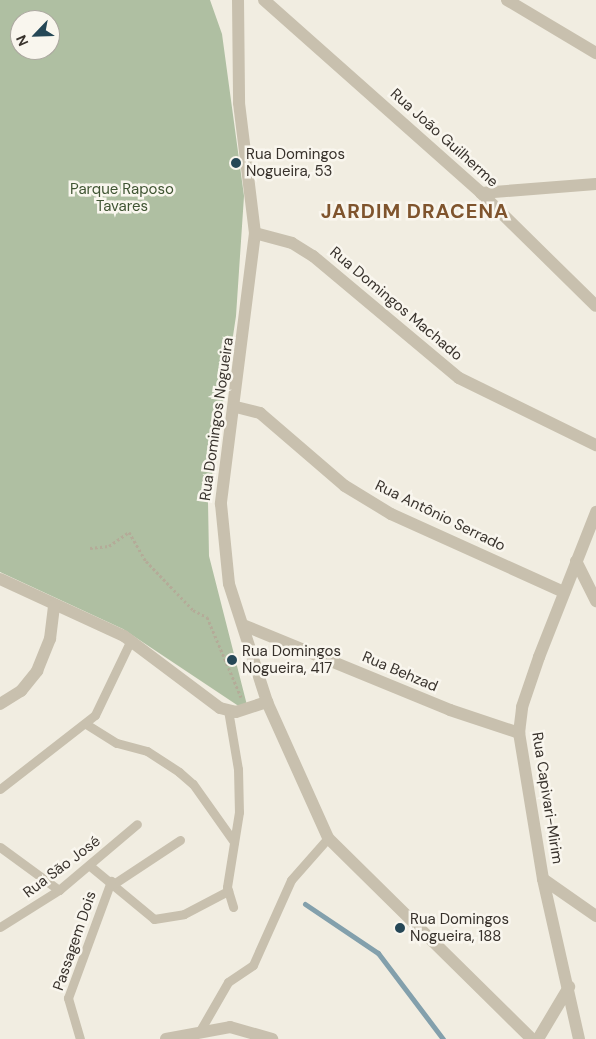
<!DOCTYPE html>
<meta charset="utf-8">
<style>
body{margin:0}
#map{position:relative;width:596px;height:1039px;overflow:hidden;background:#f1ede1;font-family:"DM Sans",sans-serif}
div>[style]{position:absolute}
.green>*{inset:0;background:#afbfa2}
.stream>*{height:5px;margin:-2.5px;padding:0 2.5px;transform-origin:2.5px;border-radius:2.5px;background:#83a0ac}
.path>*{height:3px;margin-top:-1.5px;transform-origin:0;background:repeating-linear-gradient(90deg,#b4ab98 0 2.5px,transparent 0 5px)}
.service>*{height:9px;margin:-4.5px;padding:0 4.5px;transform-origin:4.5px;border-radius:4.5px;background:#c8c0ae}
.minor>*{height:12px;margin:-6px;padding:0 6px;transform-origin:6px;border-radius:6px;background:#c8c0ae}
.tertiary>*{height:12px;margin:-6px;padding:0 6px;transform-origin:6px;border-radius:6px;background:#c8c0ae}
.dots>*{width:14px;height:14px;translate:-50% -50%;box-sizing:border-box;border:2px solid #f9f6ee;border-radius:50%}
span{translate:-50% -50%;white-space:nowrap;text-align:center;line-height:1.15;-webkit-text-stroke:5px #f9f6ee;paint-order:stroke}
.street-label{font-size:15px;color:#38322c}
.poi-label{font-size:15px;color:#38322c}
.left{translate:0 -50%;text-align:left}
.park-label{font-size:15px;color:#3f5432}
.district-label{font-size:20px;color:#7f542d;font-weight:700;letter-spacing:1px}
.north{position:absolute;left:10px;top:10px;width:50px;height:50px;box-sizing:border-box;background:#f9f6ee;border:1px solid #aca8a0;border-radius:50%;rotate:246deg;font-size:14px;font-weight:700;line-height:20px;text-align:center;color:#38322c}
.north::after{content:'';display:block;margin:auto;width:18px;height:22px;background:#254756;clip-path:polygon(50% 0,100% 100%,50% 72%,0 100%)}
</style>
<div id="map">
<div class="green">
<i style="clip-path:polygon(evenodd,0 0,210px 0,222px 34px,244px 196px,236px 316px,208px 502px,209px 556px,249px 713px,123px 629px,0 572px,0 0,20px 20px,50px 20px,50px 50px,20px 50px,20px 20px)"></i>
</div>
<div class="stream">
<i style="left:305px;top:904px;width:88px;rotate:33.9deg"></i>
<i style="left:378px;top:953px;width:108px;rotate:52.9deg"></i>
</div>
<div class="path">
<i style="left:90px;top:548px;width:19px;rotate:-6deg"></i>
<i style="left:109px;top:546px;width:24px;rotate:-35deg"></i>
<i style="left:129px;top:532px;width:34px;rotate:60deg"></i>
<i style="left:146px;top:561px;width:68px;rotate:46.2deg"></i>
<i style="left:193px;top:610px;width:16px;rotate:27deg"></i>
<i style="left:207px;top:617px;width:87px;rotate:67deg"></i>
</div>
<div class="service">
<i style="left:228px;top:710px;width:60px;rotate:80.4deg"></i>
<i style="left:238px;top:769px;width:43px;rotate:88.7deg"></i>
<i style="left:239px;top:812px;width:76px;rotate:99.1deg"></i>
<i style="left:227px;top:887px;width:21px;rotate:73deg"></i>
<i style="left:86px;top:724px;width:36px;rotate:32deg"></i>
<i style="left:117px;top:743px;width:31px;rotate:15deg"></i>
<i style="left:147px;top:751px;width:38px;rotate:33deg"></i>
<i style="left:179px;top:772px;width:18px;rotate:41deg"></i>
<i style="left:193px;top:784px;width:71px;rotate:54.7deg"></i>
<i style="left:0;top:789px;width:120px;rotate:-37.9deg"></i>
<i style="left:95px;top:715px;width:83px;rotate:-64.4deg"></i>
<i style="left:0;top:847px;width:73px;rotate:36.1deg"></i>
<i style="left:90px;top:866px;width:83px;rotate:39.6deg"></i>
<i style="left:154px;top:919px;width:30px;rotate:-9deg"></i>
<i style="left:184px;top:914px;width:50px;rotate:-27.6deg"></i>
<i style="left:115px;top:883px;width:78px;rotate:-33.5deg"></i>
<i style="left:0;top:927px;width:70px;rotate:-32.1deg"></i>
<i style="left:59px;top:890px;width:102px;rotate:-40.2deg"></i>
<i style="left:201px;top:1029px;width:54px;rotate:-60.1deg"></i>
<i style="left:228px;top:982px;width:30px;rotate:-34deg"></i>
<i style="left:253px;top:965px;width:93px;rotate:-65.9deg"></i>
<i style="left:291px;top:880px;width:56px;rotate:-48.6deg"></i>
<i style="left:80px;top:1039px;width:43px;rotate:-106.3deg"></i>
<i style="left:68px;top:998px;width:125px;rotate:-69.8deg"></i>
</div>
<div class="minor">
<i style="left:238px;top:0;width:103px;rotate:89.4deg"></i>
<i style="left:239px;top:103px;width:131px;rotate:83deg"></i>
<i style="left:255px;top:233px;width:273px;rotate:97.2deg"></i>
<i style="left:221px;top:504px;width:80px;rotate:84.3deg"></i>
<i style="left:229px;top:584px;width:124px;rotate:72.1deg"></i>
<i style="left:267px;top:702px;width:149px;rotate:65.8deg"></i>
<i style="left:328px;top:838px;width:286px;rotate:44.6deg"></i>
<i style="left:264px;top:0;width:290px;rotate:41.6deg"></i>
<i style="left:481px;top:193px;width:161px;rotate:44.5deg"></i>
<i style="left:255px;top:233px;width:38px;rotate:15deg"></i>
<i style="left:292px;top:243px;width:25px;rotate:32deg"></i>
<i style="left:313px;top:256px;width:190px;rotate:39.9deg"></i>
<i style="left:459px;top:378px;width:153px;rotate:26.1deg"></i>
<i style="left:236px;top:407px;width:25px;rotate:14deg"></i>
<i style="left:260px;top:413px;width:112px;rotate:40.7deg"></i>
<i style="left:345px;top:486px;width:54px;rotate:31.3deg"></i>
<i style="left:391px;top:514px;width:190px;rotate:24.3deg"></i>
<i style="left:576px;top:561px;width:45px;rotate:63.4deg"></i>
<i style="left:0;top:579px;width:136px;rotate:24.7deg"></i>
<i style="left:124px;top:636px;width:120px;rotate:36.9deg"></i>
<i style="left:220px;top:708px;width:16px;rotate:14deg"></i>
<i style="left:236px;top:712px;width:33px;rotate:-18deg"></i>
<i style="left:243px;top:625px;width:224px;rotate:22.3deg"></i>
<i style="left:450px;top:710px;width:73px;rotate:18.4deg"></i>
<i style="left:0;top:704px;width:25px;rotate:-32deg"></i>
<i style="left:21px;top:691px;width:26px;rotate:-51deg"></i>
<i style="left:37px;top:671px;width:35px;rotate:-68deg"></i>
<i style="left:50px;top:639px;width:34px;rotate:-83deg"></i>
<i style="left:543px;top:879px;width:65px;rotate:34.9deg"></i>
<i style="left:166px;top:1039px;width:65px;rotate:-10.6deg"></i>
<i style="left:230px;top:1027px;width:44px;rotate:15.9deg"></i>
<i style="left:538px;top:1039px;width:61px;rotate:-59.2deg"></i>
<i style="left:579px;top:1039px;width:164px;rotate:-102.7deg"></i>
<i style="left:543px;top:879px;width:148px;rotate:-99.3deg"></i>
<i style="left:519px;top:733px;width:26px;rotate:-83deg"></i>
<i style="left:522px;top:707px;width:53px;rotate:-71.2deg"></i>
<i style="left:539px;top:657px;width:156px;rotate:-68.5deg"></i>
</div>
<div class="tertiary">
<i style="left:507px;top:0;width:104px;rotate:30.8deg"></i>
<i style="left:481px;top:193px;width:115px;rotate:-4.5deg"></i>
</div>
<div class="dots">
<i style="left:236px;top:163px;background:#254756"></i>
<i style="left:232px;top:660px;background:#254756"></i>
<i style="left:400px;top:928px;background:#254756"></i>
</div>
<div class="street-label">
<span style="left:444px;top:138px;rotate:42deg">Rua João Guilherme</span>
<span style="left:396px;top:304px;rotate:40deg">Rua Domingos Machado</span>
<span style="left:217px;top:419px;rotate:-82deg">Rua Domingos Nogueira</span>
<span style="left:440px;top:516px;rotate:26deg">Rua Antônio Serrado</span>
<span style="left:400px;top:672px;rotate:23deg">Rua Behzad</span>
<span style="left:547px;top:798px;rotate:81deg">Rua Capivari-Mirim</span>
<span style="left:62px;top:867px;rotate:-37deg">Rua São José</span>
<span style="left:75px;top:941px;rotate:-71deg">Passagem Dois</span>
</div>
<div class="poi-label">
<span class="left" style="left:246px;top:163px">Rua Domingos<br>Nogueira, 53</span>
<span class="left" style="left:242px;top:660px">Rua Domingos<br>Nogueira, 417</span>
<span class="left" style="left:410px;top:928px">Rua Domingos<br>Nogueira, 188</span>
</div>
<div class="park-label">
<span style="left:122px;top:198px">Parque Raposo<br>Tavares</span>
</div>
<div class="district-label">
<span style="left:415px;top:211px">JARDIM DRACENA</span>
</div>
<div class="north">N</div>
</div>
